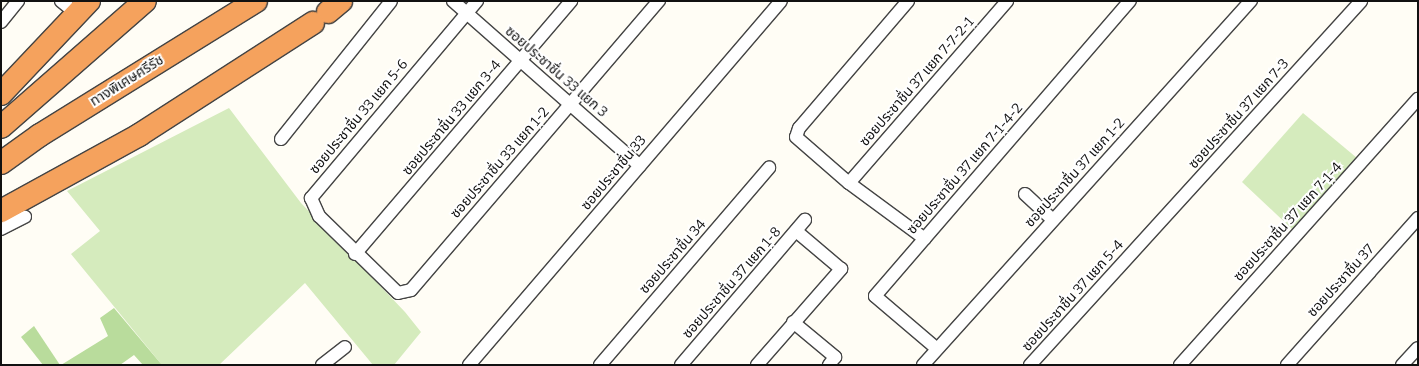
<!DOCTYPE html>
<meta charset="utf-8">
<style>
body{margin:0}
#map{position:relative;width:1419px;height:366px;overflow:hidden;background:#fffdf5;font-family:Bitter,"Noto Sans Thai",serif}
div>[style]{position:absolute}
.green>*{inset:0;background:#d5ebbd}
.forest>*{inset:0;background:#b9dc9c}
.roads{filter:drop-shadow(1px 0 #444) drop-shadow(-1px 0 #444) drop-shadow(0 1px #444) drop-shadow(0 -1px #444)}
.street>*{height:12px;margin:-6px;padding:0 6px;transform-origin:6px;border-radius:6px;background:#fff}
.highway>*{height:22px;margin:-11px;padding:0 11px;transform-origin:11px;border-radius:11px;background:#f5a25d}
span{translate:-50% -50%;white-space:nowrap;text-align:center;line-height:1.15;-webkit-text-stroke:4px #fff;paint-order:stroke}
.street-label{font-size:14px;color:#111}
.frame{position:absolute;inset:0;border:2px solid #111;pointer-events:none}
</style>
<div id="map">
<div class="green">
<i style="clip-path:polygon(229px 108px,301px 203px,405px 312px,421px 332px,394px 365px,373px 365px,305px 283px,219px 365px,162px 365px,71px 254px,100px 231px,67px 191px)"></i>
<i style="clip-path:polygon(1303px 113px,1357px 158px,1293px 230px,1242px 182px)"></i>
</div>
<div class="forest">
<i style="clip-path:polygon(114px 308px,162px 365px,143px 365px,134px 355px,120px 365px,61px 365px,108px 336px,100px 318px)"></i>
<i style="clip-path:polygon(34px 326px,60px 365px,43px 365px,21px 337px)"></i>
</div>
<div class="roads">
<div class="street">
<i style="left:61px;top:1px;width:21px;rotate:39deg"></i>
<i style="left:453px;top:1px;width:249px;rotate:41.4deg"></i>
<i style="left:477px;top:1px;width:258px;rotate:130.1deg"></i>
<i style="left:311px;top:198px;width:20px;rotate:66deg"></i>
<i style="left:319px;top:216px;width:110px;rotate:44.3deg"></i>
<i style="left:398px;top:293px;width:13px;rotate:-13deg"></i>
<i style="left:411px;top:290px;width:381px;rotate:-49.4deg"></i>
<i style="left:908px;top:1px;width:167px;rotate:130.6deg"></i>
<i style="left:799px;top:128px;width:9px;rotate:108deg"></i>
<i style="left:796px;top:137px;width:70px;rotate:41deg"></i>
<i style="left:849px;top:183px;width:94px;rotate:36.4deg"></i>
<i style="left:1px;top:22px;width:27px;rotate:-51deg"></i>
<i style="left:281px;top:139px;width:176px;rotate:-51.4deg"></i>
<i style="left:849px;top:183px;width:241px;rotate:-49deg"></i>
<i style="left:1025px;top:194px;width:38px;rotate:43deg"></i>
<i style="left:1px;top:229px;width:27px;rotate:-27deg"></i>
<i style="left:355px;top:254px;width:333px;rotate:-49.5deg"></i>
<i style="left:793px;top:322px;width:55px;rotate:39.8deg"></i>
<i style="left:835px;top:357px;width:10px;rotate:127deg"></i>
<i style="left:936px;top:348px;width:80px;rotate:-139.6deg"></i>
<i style="left:875px;top:296px;width:390px;rotate:-49.2deg"></i>
<i style="left:322px;top:365px;width:29px;rotate:-38deg"></i>
<i style="left:469px;top:365px;width:479px;rotate:-49.4deg"></i>
<i style="left:600px;top:365px;width:260px;rotate:-49.4deg"></i>
<i style="left:681px;top:365px;width:191px;rotate:-49.5deg"></i>
<i style="left:757px;top:365px;width:128px;rotate:-48.8deg"></i>
<i style="left:841px;top:269px;width:59px;rotate:-139.8deg"></i>
<i style="left:923px;top:365px;width:490px;rotate:-48deg"></i>
<i style="left:1030px;top:365px;width:492px;rotate:-47.7deg"></i>
<i style="left:1180px;top:365px;width:357px;rotate:-48.2deg"></i>
<i style="left:1287px;top:365px;width:197px;rotate:-48.3deg"></i>
<i style="left:1402px;top:365px;width:23px;rotate:-47deg"></i>
</div>
<div class="highway">
<i style="left:328px;top:12px;width:17px;rotate:-40deg"></i>
<i style="left:1px;top:94px;width:128px;rotate:-46.6deg"></i>
<i style="left:1px;top:127px;width:191px;rotate:-41.2deg"></i>
<i style="left:1px;top:163px;width:48px;rotate:-35.7deg"></i>
<i style="left:40px;top:135px;width:254px;rotate:-31.8deg"></i>
<i style="left:1px;top:211px;width:158px;rotate:-28.8deg"></i>
<i style="left:139px;top:135px;width:207px;rotate:-32.8deg"></i>
</div>
</div>
<div class="street-label">
<span style="left:556px;top:72px;rotate:41deg">ซอยประชาชื่น 33 แยก 3</span>
<span style="left:127px;top:81px;rotate:-32deg">ทางพิเศษศรีรัช</span>
<span style="left:917px;top:82px;rotate:-49deg">ซอยประชาชื่น 37 แยก 7-7-2-1</span>
<span style="left:1239px;top:114px;rotate:-48deg">ซอยประชาชื่น 37 แยก 7-3</span>
<span style="left:359px;top:117px;rotate:-50deg">ซอยประชาชื่น 33 แยก 5-6</span>
<span style="left:452px;top:118px;rotate:-50deg">ซอยประชาชื่น 33 แยก 3-4</span>
<span style="left:500px;top:163px;rotate:-49deg">ซอยประชาชื่น 33 แยก 1-2</span>
<span style="left:965px;top:169px;rotate:-49deg">ซอยประชาชื่น 37 แยก 7-1-4-2</span>
<span style="left:614px;top:173px;rotate:-50deg">ซอยประชาชื่น 33</span>
<span style="left:1075px;top:173px;rotate:-48deg">ซอยประชาชื่น 37 แยก 1-2</span>
<span style="left:1288px;top:222px;rotate:-48deg">ซอยประชาชื่น 37 แยก 7-1-4</span>
<span style="left:673px;top:257px;rotate:-49deg">ซอยประชาชื่น 34</span>
<span style="left:1341px;top:281px;rotate:-48deg">ซอยประชาชื่น 37</span>
<span style="left:732px;top:283px;rotate:-49deg">ซอยประชาชื่น 37 แยก 1-8</span>
<span style="left:1073px;top:296px;rotate:-48deg">ซอยประชาชื่น 37 แยก 5-4</span>
</div>
<div class="frame"></div>
</div>
